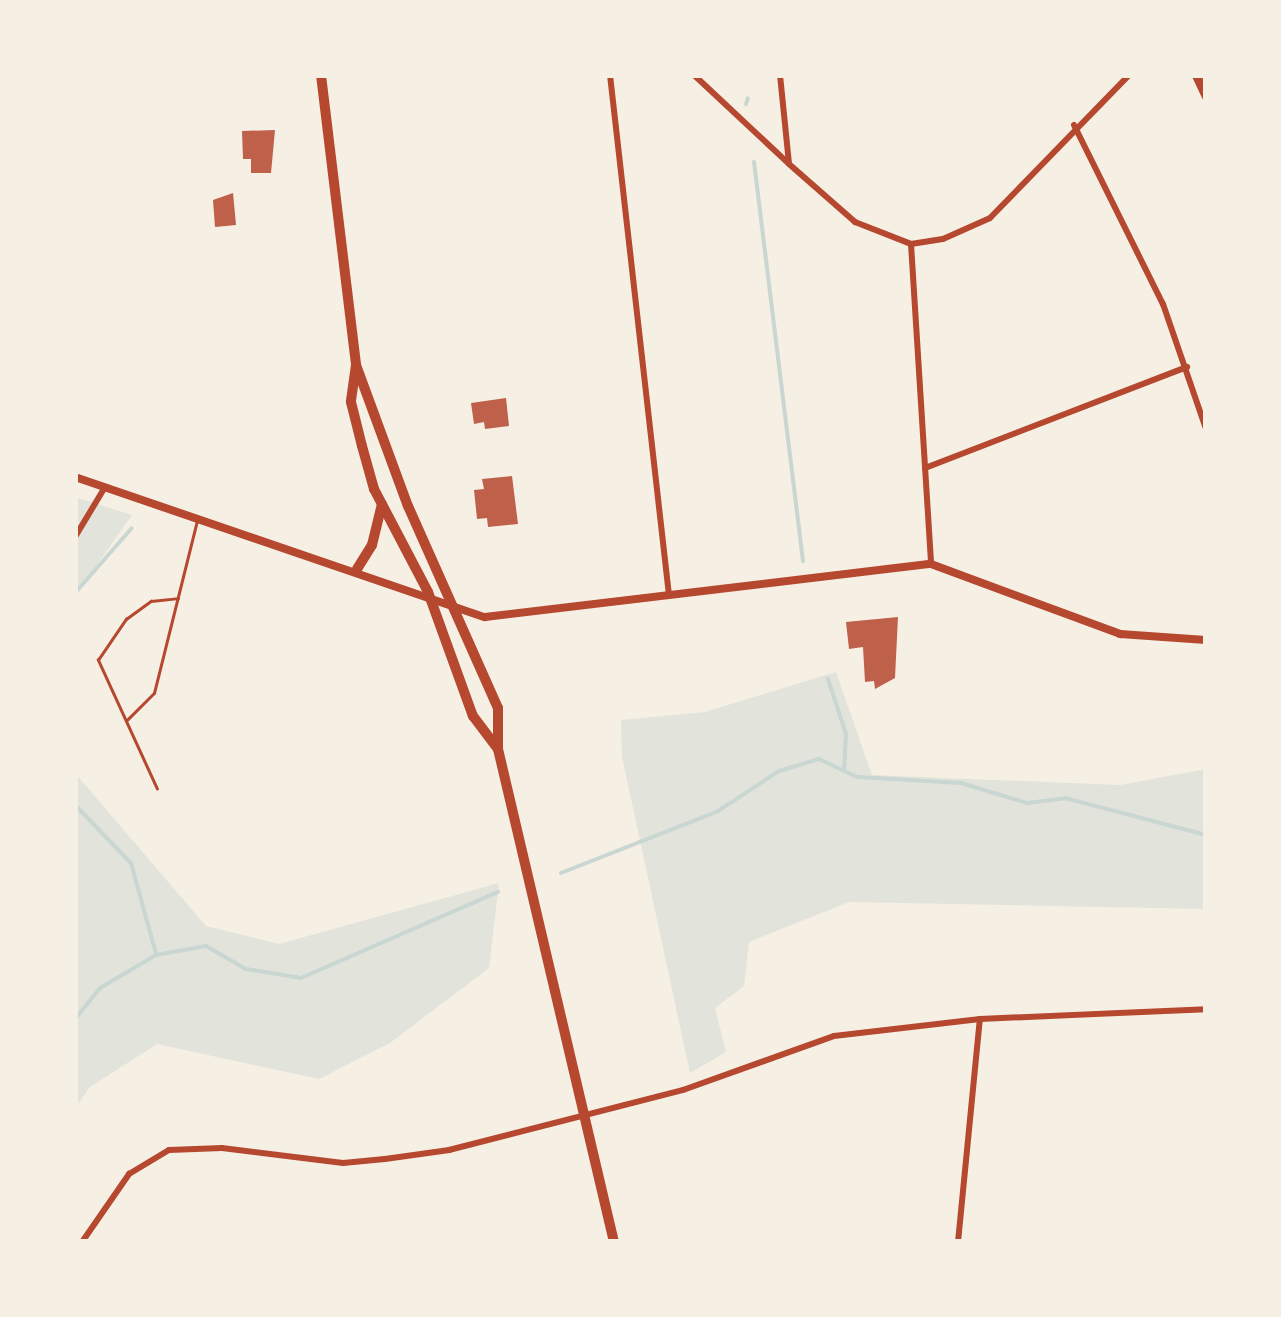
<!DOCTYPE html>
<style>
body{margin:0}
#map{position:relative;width:1281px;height:1317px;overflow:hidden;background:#f6efe4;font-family:Lato,sans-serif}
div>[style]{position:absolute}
.green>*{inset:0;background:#e2e4dc}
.stream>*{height:4px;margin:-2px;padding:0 2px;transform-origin:2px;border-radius:2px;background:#c9d6d2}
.building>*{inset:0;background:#bf614a}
.service>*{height:2.5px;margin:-1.25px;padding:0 1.25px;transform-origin:1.25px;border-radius:1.25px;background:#b5482f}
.minor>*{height:6px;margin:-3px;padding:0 3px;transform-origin:3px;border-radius:3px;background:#b5482f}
.tertiary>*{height:8px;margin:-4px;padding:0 4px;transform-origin:4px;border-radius:4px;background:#b5482f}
.secondary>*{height:9px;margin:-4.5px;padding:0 4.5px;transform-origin:4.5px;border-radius:4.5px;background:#b5482f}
.primary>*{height:10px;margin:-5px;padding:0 5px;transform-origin:5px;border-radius:5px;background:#b5482f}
span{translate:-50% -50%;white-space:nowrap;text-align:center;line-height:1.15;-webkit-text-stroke:8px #f6efe4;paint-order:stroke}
.frame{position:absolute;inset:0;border:78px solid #f6efe4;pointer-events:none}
</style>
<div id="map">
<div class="green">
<i style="clip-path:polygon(75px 497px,132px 515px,75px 596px)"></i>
<i style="clip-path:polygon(836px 672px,872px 775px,1120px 785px,1206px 769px,1206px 909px,849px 902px,749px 942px,744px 986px,715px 1008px,726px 1052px,690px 1073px,622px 757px,621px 720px,705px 712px)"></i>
<i style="clip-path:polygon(75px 773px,206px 926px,279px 944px,499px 883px,489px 968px,390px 1043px,319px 1079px,157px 1044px,90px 1087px,75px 1109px)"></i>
</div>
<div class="stream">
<i style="left:746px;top:104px;width:6px;rotate:-72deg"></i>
<i style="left:754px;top:162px;width:402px;rotate:83deg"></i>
<i style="left:75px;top:593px;width:86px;rotate:-48.8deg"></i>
<i style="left:828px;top:679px;width:58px;rotate:71.9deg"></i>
<i style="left:846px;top:734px;width:37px;rotate:93deg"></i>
<i style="left:75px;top:805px;width:81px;rotate:46deg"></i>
<i style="left:131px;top:863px;width:94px;rotate:74.6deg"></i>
<i style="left:561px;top:873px;width:169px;rotate:-21.5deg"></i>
<i style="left:718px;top:811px;width:73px;rotate:-33.3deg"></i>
<i style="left:779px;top:771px;width:42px;rotate:-16.7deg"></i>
<i style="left:819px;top:759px;width:42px;rotate:25.3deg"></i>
<i style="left:857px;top:777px;width:104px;rotate:3.3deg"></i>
<i style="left:961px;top:783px;width:69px;rotate:16.9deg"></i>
<i style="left:1027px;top:803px;width:38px;rotate:-7deg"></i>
<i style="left:1065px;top:798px;width:146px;rotate:14.7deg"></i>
<i style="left:75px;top:1019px;width:40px;rotate:-51deg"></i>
<i style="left:100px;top:988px;width:65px;rotate:-30.5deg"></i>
<i style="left:156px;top:955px;width:51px;rotate:-10.2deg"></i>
<i style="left:206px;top:946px;width:46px;rotate:29.9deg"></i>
<i style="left:246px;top:969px;width:56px;rotate:9.3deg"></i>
<i style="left:301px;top:978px;width:215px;rotate:-23.6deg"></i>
</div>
<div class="building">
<i style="clip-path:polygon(275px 130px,271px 173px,251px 173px,251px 159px,243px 159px,242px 131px)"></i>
<i style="clip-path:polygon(233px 193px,236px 225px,215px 227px,213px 200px)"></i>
<i style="clip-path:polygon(506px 398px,509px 426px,485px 429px,484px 422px,474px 424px,471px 403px)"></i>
<i style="clip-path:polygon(512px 476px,518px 524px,488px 527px,487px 518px,477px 519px,474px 490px,484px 489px,482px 479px)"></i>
<i style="clip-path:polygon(898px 617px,895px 678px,875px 689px,874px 681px,865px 682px,863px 647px,849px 649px,846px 622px)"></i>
</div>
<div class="service">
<i style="left:127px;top:720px;width:38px;rotate:-45deg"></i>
<i style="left:154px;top:693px;width:178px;rotate:-76deg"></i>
<i style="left:157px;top:789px;width:142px;rotate:-114.6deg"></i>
<i style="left:98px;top:660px;width:50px;rotate:-55.7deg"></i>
<i style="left:126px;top:619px;width:31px;rotate:-36deg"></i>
<i style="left:151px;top:601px;width:27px;rotate:-6deg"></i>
</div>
<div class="minor">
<i style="left:195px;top:75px;width:192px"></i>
<i style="left:610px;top:75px;width:523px;rotate:83.53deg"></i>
<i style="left:694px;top:75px;width:129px;rotate:43.1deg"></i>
<i style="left:780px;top:75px;width:89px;rotate:84.2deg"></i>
<i style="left:789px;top:164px;width:88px;rotate:41.3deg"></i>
<i style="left:855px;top:222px;width:60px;rotate:21.4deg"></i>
<i style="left:911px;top:244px;width:32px;rotate:-9deg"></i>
<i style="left:943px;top:239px;width:51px;rotate:-24.1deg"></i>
<i style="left:990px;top:218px;width:199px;rotate:-45.8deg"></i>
<i style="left:1074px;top:125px;width:200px;rotate:63.6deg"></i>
<i style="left:1163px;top:304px;width:132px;rotate:71deg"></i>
<i style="left:911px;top:244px;width:321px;rotate:86.4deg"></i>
<i style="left:925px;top:468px;width:281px;rotate:-21.1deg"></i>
<i style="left:75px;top:537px;width:58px;rotate:-59deg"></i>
<i style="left:82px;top:1242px;width:83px;rotate:-55.3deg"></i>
<i style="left:129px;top:1174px;width:47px;rotate:-31deg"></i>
<i style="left:169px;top:1150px;width:53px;rotate:-2.2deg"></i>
<i style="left:222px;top:1148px;width:122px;rotate:7.1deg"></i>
<i style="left:343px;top:1163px;width:42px;rotate:-5.4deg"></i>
<i style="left:385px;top:1159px;width:65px;rotate:-8deg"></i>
<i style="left:449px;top:1150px;width:242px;rotate:-14.4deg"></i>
<i style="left:683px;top:1090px;width:160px;rotate:-19.7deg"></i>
<i style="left:834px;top:1036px;width:147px;rotate:-6.6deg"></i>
<i style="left:980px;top:1019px;width:226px;rotate:-2.5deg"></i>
<i style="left:958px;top:1242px;width:224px;rotate:-84.4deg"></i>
</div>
<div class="tertiary">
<i style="left:75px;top:477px;width:433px;rotate:18.9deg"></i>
<i style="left:485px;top:617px;width:449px;rotate:-6.8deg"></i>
<i style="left:931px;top:564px;width:202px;rotate:20.3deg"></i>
<i style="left:1120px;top:634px;width:86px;rotate:4deg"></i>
</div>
<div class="secondary">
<i style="left:1196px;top:75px;width:23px;rotate:65deg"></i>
</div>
<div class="primary">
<i style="left:321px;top:75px;width:292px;rotate:83.1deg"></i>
<i style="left:356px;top:365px;width:37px;rotate:98deg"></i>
<i style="left:351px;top:402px;width:45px;rotate:76deg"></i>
<i style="left:362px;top:446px;width:45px;rotate:74.4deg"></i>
<i style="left:374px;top:489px;width:116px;rotate:62.3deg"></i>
<i style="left:428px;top:592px;width:132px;rotate:70.1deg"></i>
<i style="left:473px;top:716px;width:41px;rotate:52.9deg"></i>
<i style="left:356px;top:365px;width:150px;rotate:69.8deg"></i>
<i style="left:408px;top:506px;width:221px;rotate:66deg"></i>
<i style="left:498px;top:708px;width:41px;rotate:90deg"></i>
<i style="left:498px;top:749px;width:506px;rotate:76.76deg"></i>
<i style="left:357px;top:569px;width:28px;rotate:-58deg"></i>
<i style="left:372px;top:545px;width:42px;rotate:-76.3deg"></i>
</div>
<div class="frame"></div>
</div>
